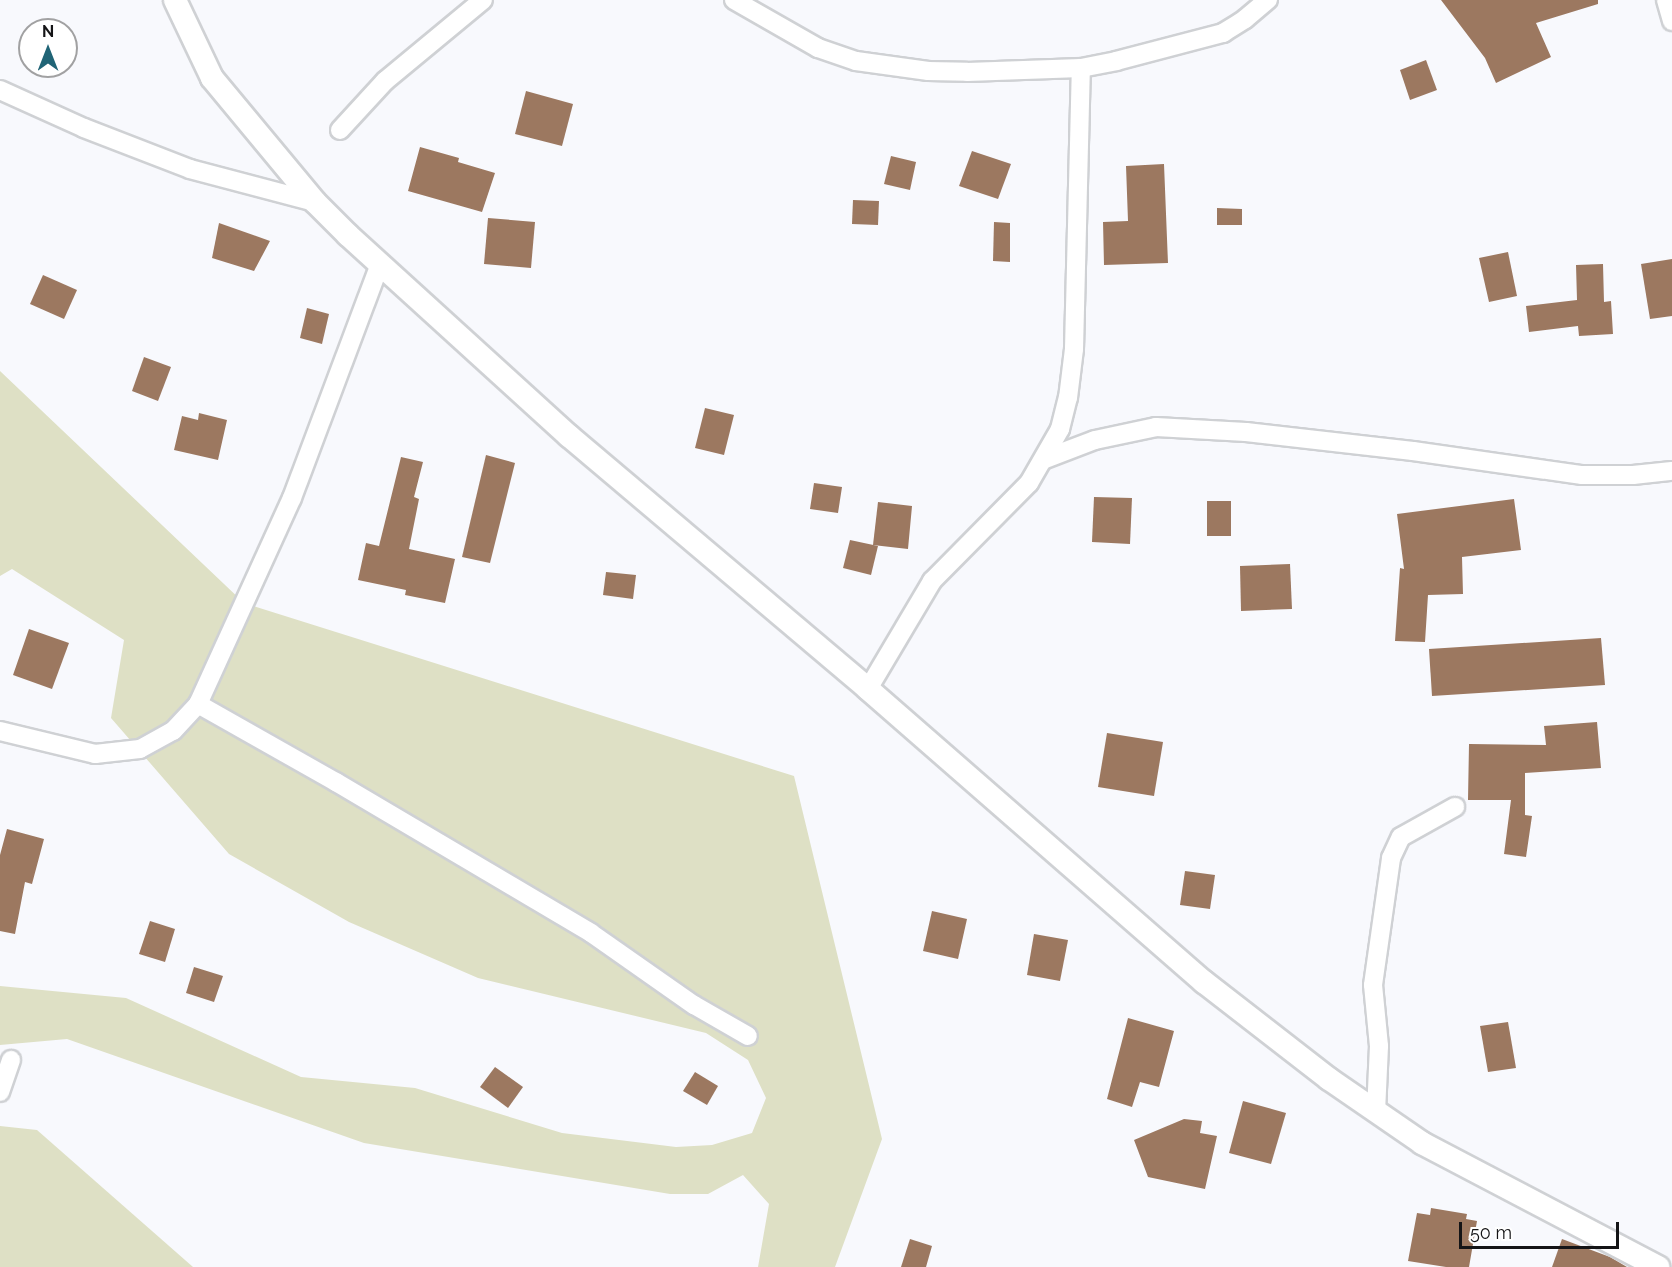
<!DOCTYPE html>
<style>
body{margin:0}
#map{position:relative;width:1672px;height:1267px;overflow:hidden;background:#f8f9fd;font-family:Raleway,sans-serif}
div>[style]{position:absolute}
.green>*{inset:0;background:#dee0c5}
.building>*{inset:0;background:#9c7860}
.roads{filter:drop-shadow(2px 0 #cfd1d4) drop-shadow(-2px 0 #cfd1d4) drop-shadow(0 2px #cfd1d4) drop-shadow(0 -2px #cfd1d4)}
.minor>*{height:18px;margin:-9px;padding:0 9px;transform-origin:9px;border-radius:9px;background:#fff}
.tertiary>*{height:22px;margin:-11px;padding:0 11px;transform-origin:11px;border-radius:11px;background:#fff}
span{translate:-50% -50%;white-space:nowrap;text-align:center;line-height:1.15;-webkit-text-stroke:4.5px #fff;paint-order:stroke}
.north{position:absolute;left:18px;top:18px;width:60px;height:60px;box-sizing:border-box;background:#fff;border:2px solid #a1a1a2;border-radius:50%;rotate:0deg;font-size:16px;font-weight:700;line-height:24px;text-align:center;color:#141416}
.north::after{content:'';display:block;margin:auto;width:21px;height:27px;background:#206476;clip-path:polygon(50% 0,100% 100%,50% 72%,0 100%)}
.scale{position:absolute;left:1459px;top:1222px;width:160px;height:27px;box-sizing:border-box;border:3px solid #141416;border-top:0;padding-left:8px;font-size:18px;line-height:21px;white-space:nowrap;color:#141416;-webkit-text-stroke:4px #fff;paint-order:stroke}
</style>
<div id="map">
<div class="green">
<i style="clip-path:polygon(0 371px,244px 603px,794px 776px,882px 1139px,835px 1267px,758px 1267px,769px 1204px,743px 1175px,708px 1194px,670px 1194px,364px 1143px,67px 1039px,0 1045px,0 986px,126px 998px,301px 1077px,415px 1088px,562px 1133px,676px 1147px,712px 1145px,752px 1133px,766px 1098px,748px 1060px,706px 1033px,478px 978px,349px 922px,229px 854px,111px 718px,124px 640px,12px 569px,0 576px)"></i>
<i style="clip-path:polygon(0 1126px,37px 1130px,193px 1267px,0 1267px)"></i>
</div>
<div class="building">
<i style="clip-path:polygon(1441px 0,1598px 0,1598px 4px,1536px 23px,1551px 57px,1496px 83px,1485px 58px)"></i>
<i style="clip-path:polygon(1426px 60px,1437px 90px,1410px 100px,1400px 70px)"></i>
<i style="clip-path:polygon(526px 91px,573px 104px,562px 146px,515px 134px)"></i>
<i style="clip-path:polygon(420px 147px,459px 158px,458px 162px,495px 173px,482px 212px,408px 191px)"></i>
<i style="clip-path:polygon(972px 151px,1011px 164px,998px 199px,959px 186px)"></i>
<i style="clip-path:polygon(891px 156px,916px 162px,910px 190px,884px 184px)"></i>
<i style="clip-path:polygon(1164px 164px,1168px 263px,1104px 265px,1103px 222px,1128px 221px,1126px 166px)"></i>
<i style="clip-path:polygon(853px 200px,879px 201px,878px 225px,852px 224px)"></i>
<i style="clip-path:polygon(1217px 208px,1242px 209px,1242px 225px,1217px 225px)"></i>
<i style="clip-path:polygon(488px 218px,535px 222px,531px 268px,484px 264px)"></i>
<i style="clip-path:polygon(994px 222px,1010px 223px,1010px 262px,993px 261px)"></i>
<i style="clip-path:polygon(219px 223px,270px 241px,254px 271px,212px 258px)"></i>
<i style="clip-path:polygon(1508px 252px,1517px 296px,1489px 302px,1479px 258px)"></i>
<i style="clip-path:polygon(1672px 259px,1672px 316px,1650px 319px,1641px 264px)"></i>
<i style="clip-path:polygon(1603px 264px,1604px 302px,1611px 301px,1613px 334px,1579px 336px,1578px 326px,1529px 332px,1526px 306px,1577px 300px,1576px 265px)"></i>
<i style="clip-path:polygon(43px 275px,77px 290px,64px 319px,30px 304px)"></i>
<i style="clip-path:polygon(307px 308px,329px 314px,322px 344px,300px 338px)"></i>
<i style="clip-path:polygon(144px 357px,171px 367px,158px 401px,132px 391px)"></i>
<i style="clip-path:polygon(705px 408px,734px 415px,724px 455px,695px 448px)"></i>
<i style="clip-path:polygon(199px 413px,227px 420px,218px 460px,174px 450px,182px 416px,198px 420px)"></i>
<i style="clip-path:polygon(486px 455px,515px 463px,490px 563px,462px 557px)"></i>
<i style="clip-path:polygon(401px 457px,423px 462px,414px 497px,419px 499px,409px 549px,455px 559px,445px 603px,405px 595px,406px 590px,358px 580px,366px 543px,379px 546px)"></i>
<i style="clip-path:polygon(814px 483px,842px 487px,838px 513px,810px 509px)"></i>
<i style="clip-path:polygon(1094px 497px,1132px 498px,1130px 544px,1092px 542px)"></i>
<i style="clip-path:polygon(1514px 499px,1521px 550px,1462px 557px,1463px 594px,1428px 595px,1425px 642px,1395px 641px,1400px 568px,1404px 569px,1397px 514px)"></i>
<i style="clip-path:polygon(1207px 501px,1231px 501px,1231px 536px,1207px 536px)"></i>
<i style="clip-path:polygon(878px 502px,912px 506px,908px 549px,873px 545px)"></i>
<i style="clip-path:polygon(850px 540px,878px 546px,871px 575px,843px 568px)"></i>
<i style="clip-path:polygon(1290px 564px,1292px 609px,1241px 611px,1240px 566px)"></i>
<i style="clip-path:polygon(606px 572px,636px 575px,633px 599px,603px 595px)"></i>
<i style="clip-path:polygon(29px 629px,69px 643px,52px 689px,13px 675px)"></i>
<i style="clip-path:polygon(1601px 638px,1605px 685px,1432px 696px,1429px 649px)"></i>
<i style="clip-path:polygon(1597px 722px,1601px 768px,1525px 773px,1525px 815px,1532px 816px,1526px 857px,1504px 854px,1511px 800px,1468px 800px,1469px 744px,1546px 745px,1544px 726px)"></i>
<i style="clip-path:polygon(1107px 733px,1163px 742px,1154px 796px,1098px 787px)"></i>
<i style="clip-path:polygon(7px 829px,44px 839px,32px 884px,25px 882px,15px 934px,0 931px,0 855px)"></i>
<i style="clip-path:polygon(1185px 871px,1215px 875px,1210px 909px,1180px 905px)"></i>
<i style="clip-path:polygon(932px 911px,967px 919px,958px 959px,923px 951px)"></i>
<i style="clip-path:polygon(150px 921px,175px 929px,165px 962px,139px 954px)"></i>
<i style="clip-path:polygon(1034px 934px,1068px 940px,1060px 981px,1027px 975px)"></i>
<i style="clip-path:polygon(194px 967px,223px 976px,214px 1002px,186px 993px)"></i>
<i style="clip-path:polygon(1128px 1018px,1174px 1031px,1159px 1087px,1140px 1082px,1132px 1107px,1107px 1099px)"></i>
<i style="clip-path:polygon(1508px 1022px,1516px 1068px,1488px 1072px,1480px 1026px)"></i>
<i style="clip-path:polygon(495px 1067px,523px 1087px,508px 1108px,480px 1087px)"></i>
<i style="clip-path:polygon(695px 1072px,718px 1086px,707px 1105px,683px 1091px)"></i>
<i style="clip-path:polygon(1243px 1101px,1286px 1113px,1271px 1164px,1229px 1153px)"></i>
<i style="clip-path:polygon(1184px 1119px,1202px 1121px,1200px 1133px,1217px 1136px,1205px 1189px,1148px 1177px,1134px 1140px)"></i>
<i style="clip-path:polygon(1431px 1208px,1467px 1214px,1466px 1219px,1477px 1221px,1469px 1267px,1446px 1267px,1408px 1261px,1417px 1213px,1430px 1215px)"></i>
<i style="clip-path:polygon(910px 1239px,932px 1246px,926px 1267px,901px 1267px)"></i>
<i style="clip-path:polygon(1562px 1239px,1610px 1257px,1627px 1267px,1552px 1267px)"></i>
</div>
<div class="roads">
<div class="minor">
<i style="left:734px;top:0;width:97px;rotate:29.7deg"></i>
<i style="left:818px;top:48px;width:40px;rotate:18.9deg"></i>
<i style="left:856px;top:61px;width:73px;rotate:7.9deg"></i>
<i style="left:928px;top:71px;width:39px;rotate:1deg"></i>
<i style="left:967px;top:72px;width:114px;rotate:-2deg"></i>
<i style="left:1081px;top:68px;width:36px;rotate:-11deg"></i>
<i style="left:1116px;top:61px;width:111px;rotate:-14.7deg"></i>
<i style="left:1223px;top:33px;width:26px;rotate:-32deg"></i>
<i style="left:1245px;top:19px;width:30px;rotate:-40deg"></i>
<i style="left:1666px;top:0;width:22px;rotate:74deg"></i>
<i style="left:0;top:90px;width:92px;rotate:24.3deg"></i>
<i style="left:84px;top:128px;width:114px;rotate:21.1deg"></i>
<i style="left:190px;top:169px;width:129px;rotate:14.8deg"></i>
<i style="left:340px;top:130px;width:67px;rotate:-47.4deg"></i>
<i style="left:385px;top:81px;width:127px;rotate:-39.6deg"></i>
<i style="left:1045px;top:459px;width:53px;rotate:-20.8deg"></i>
<i style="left:1095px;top:440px;width:62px;rotate:-12deg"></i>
<i style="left:1156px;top:427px;width:90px;rotate:3.2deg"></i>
<i style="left:1246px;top:432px;width:168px;rotate:6.5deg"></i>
<i style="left:1413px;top:451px;width:171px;rotate:8.1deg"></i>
<i style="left:1582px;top:475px;width:51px"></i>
<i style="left:1633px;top:475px;width:39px;rotate:-6deg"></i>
<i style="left:868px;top:689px;width:126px;rotate:-59.3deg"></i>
<i style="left:932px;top:581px;width:138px;rotate:-45.3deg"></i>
<i style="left:1029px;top:483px;width:62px;rotate:-60.1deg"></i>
<i style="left:1060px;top:429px;width:32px;rotate:-76deg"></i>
<i style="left:1068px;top:398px;width:49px;rotate:-83deg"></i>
<i style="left:1074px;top:349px;width:281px;rotate:-88.6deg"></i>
<i style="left:198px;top:704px;width:159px;rotate:29.5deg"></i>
<i style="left:336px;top:782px;width:296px;rotate:30.6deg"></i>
<i style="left:591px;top:933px;width:126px;rotate:35deg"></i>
<i style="left:694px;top:1005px;width:62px;rotate:29.9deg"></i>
<i style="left:0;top:731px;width:98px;rotate:13.6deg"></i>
<i style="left:95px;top:754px;width:45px;rotate:-6.3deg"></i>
<i style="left:140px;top:749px;width:38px;rotate:-29deg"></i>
<i style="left:173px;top:731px;width:37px;rotate:-47deg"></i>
<i style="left:198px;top:704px;width:226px;rotate:-65.5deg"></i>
<i style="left:292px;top:498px;width:250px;rotate:-69.4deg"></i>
<i style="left:0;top:1092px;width:34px;rotate:-71deg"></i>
<i style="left:1376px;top:1112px;width:66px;rotate:-87.4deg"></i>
<i style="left:1379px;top:1046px;width:61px;rotate:-95.6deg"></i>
<i style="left:1373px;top:985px;width:128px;rotate:-81.9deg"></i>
<i style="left:1391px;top:858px;width:23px;rotate:-65deg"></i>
<i style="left:1401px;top:837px;width:62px;rotate:-29.1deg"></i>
</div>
<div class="tertiary">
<i style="left:175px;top:0;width:86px;rotate:64.6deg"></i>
<i style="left:212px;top:78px;width:161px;rotate:50.3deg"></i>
<i style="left:315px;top:202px;width:47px;rotate:45deg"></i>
<i style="left:348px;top:235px;width:299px;rotate:42.3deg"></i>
<i style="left:569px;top:436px;width:392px;rotate:40.2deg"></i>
<i style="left:868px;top:689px;width:446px;rotate:41.1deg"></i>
<i style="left:1204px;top:982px;width:158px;rotate:37.8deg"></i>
<i style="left:1329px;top:1079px;width:113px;rotate:34.5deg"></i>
<i style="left:1422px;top:1143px;width:267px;rotate:27.7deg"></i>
</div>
</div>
<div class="north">N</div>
<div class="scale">50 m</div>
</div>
